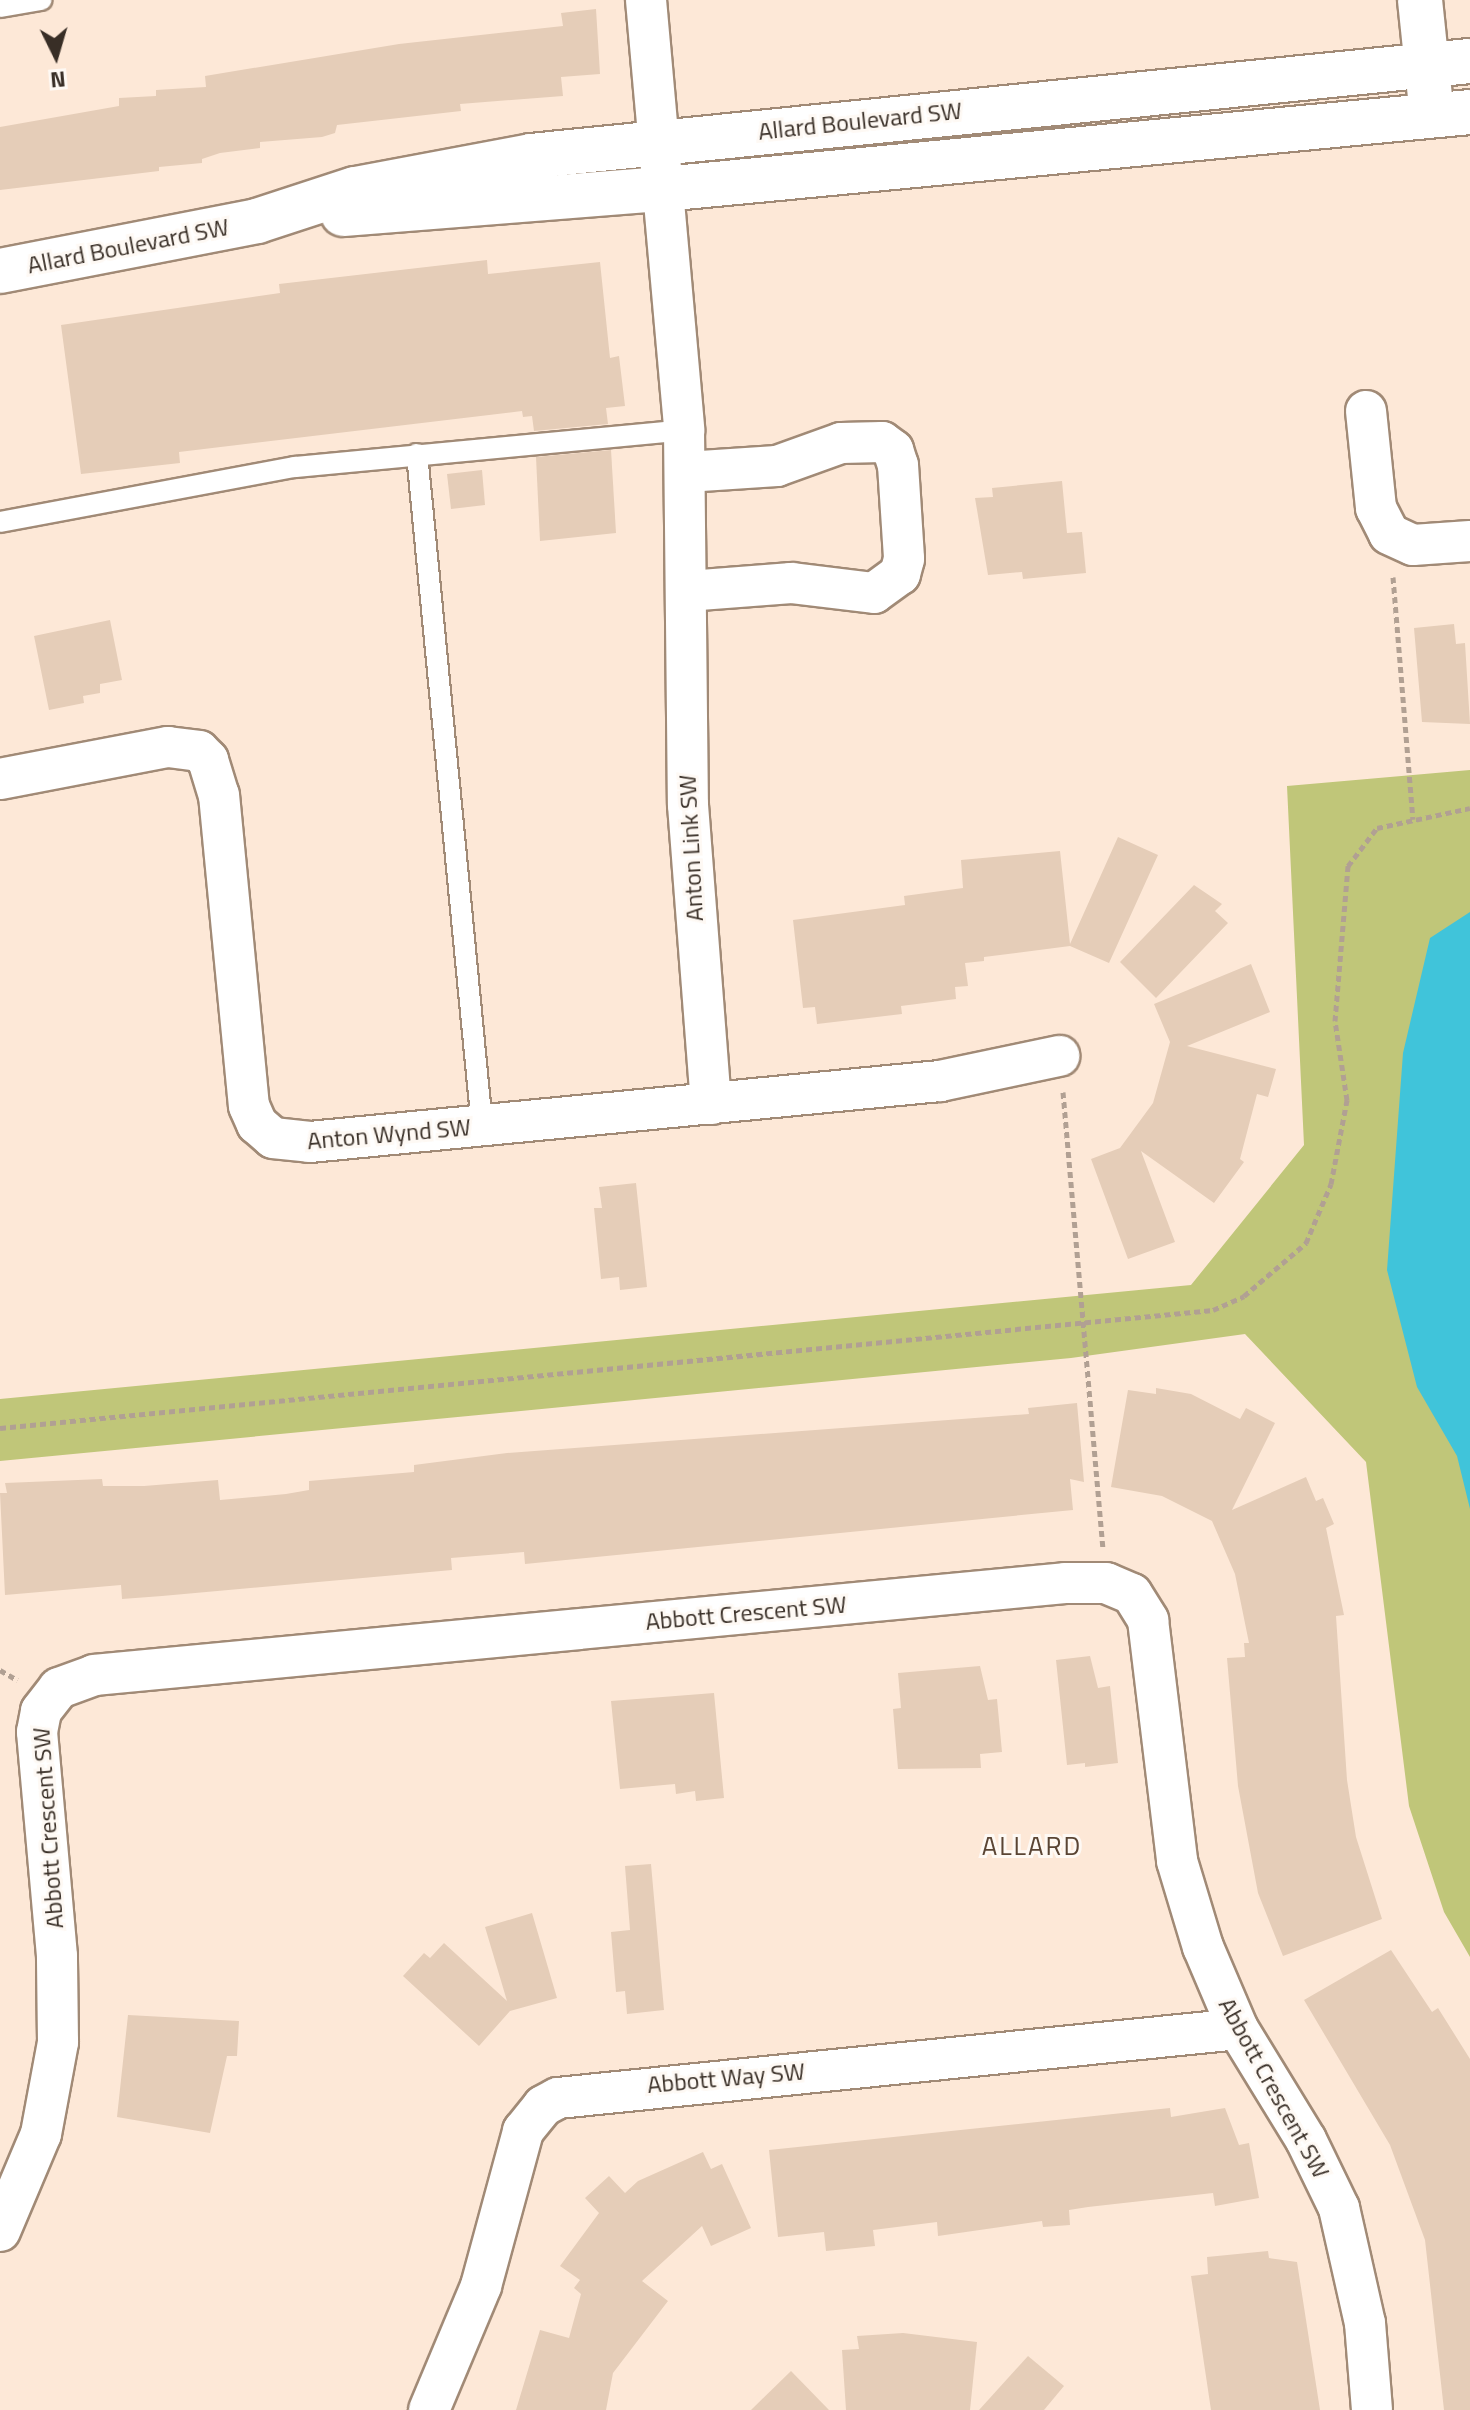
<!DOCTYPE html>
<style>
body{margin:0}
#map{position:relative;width:1470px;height:2410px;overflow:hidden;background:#fde8d7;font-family:"Titillium Web",sans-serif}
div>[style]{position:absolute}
.green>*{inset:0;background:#c0c679}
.water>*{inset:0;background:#40c4da}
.building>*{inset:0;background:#e5cdb8}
.path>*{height:5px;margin-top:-2.5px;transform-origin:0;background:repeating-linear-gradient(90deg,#b1a093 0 6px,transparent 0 10px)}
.roads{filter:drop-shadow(2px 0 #a18a76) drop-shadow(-2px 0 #a18a76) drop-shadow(0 2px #a18a76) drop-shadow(0 -2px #a18a76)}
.service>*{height:20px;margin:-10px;padding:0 10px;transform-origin:10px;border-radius:10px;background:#fff}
.minor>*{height:40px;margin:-20px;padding:0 20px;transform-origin:20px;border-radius:20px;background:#fff}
.tertiary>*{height:44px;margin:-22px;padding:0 22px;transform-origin:22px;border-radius:22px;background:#fff}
span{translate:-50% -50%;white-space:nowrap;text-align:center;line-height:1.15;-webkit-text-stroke:6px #fef9f4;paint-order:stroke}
.street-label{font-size:24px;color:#382e26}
.neighbourhood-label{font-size:26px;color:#5a4534;letter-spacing:2px}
.north{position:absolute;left:16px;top:16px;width:80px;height:80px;-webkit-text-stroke:6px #fef9f4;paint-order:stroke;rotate:175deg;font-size:22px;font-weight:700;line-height:32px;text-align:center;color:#382e26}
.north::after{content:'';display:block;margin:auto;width:28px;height:36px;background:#382e26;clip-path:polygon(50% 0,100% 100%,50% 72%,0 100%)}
</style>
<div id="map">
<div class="green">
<i style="clip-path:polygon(1470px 770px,1470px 1957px,1444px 1912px,1409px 1806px,1366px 1462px,1245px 1334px,1071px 1358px,0 1461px,0 1399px,1191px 1285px,1304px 1145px,1287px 786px)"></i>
</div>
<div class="water">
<i style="clip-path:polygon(1470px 912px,1470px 1509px,1457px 1456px,1417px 1387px,1387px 1270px,1403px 1053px,1430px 938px)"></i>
</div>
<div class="building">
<i style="clip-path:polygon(596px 9px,600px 74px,561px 77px,563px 96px,460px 104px,461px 111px,337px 125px,335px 133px,322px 137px,260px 142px,260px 148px,220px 153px,202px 159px,202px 163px,159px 167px,159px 171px,0 190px,0 127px,119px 106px,119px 98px,156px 96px,156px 90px,206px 87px,205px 76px,399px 44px,563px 26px,561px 13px)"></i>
<i style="clip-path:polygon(487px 260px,488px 274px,600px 262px,610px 358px,619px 356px,625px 406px,606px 408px,608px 424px,534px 431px,532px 416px,523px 417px,522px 411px,179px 452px,180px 463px,81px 474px,61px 325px,280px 293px,279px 284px)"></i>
<i style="clip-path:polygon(611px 450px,616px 533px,540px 541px,536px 457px)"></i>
<i style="clip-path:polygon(482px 470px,485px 505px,451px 509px,447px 474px)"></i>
<i style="clip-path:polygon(1062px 481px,1067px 533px,1082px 532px,1086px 573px,1023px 579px,1022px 572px,988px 575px,975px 498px,993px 497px,992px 488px)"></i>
<i style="clip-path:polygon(110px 620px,122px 680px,100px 684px,100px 693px,83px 696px,84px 703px,49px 710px,34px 636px)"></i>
<i style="clip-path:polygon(1454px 624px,1456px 644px,1465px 643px,1470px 724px,1422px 722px,1414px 628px)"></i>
<i style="clip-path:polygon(1118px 837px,1158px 855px,1109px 963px,1070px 946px,984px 957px,984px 961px,965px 963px,968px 986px,955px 987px,956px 999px,901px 1006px,902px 1014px,817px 1024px,815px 1007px,803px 1008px,793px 920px,905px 905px,904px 896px,963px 888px,961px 860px,1060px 851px,1070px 944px)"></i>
<i style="clip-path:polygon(1194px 885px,1222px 904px,1215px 911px,1228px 923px,1156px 998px,1120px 962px)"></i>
<i style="clip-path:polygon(1251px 964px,1270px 1012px,1187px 1046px,1276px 1069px,1268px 1097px,1257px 1094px,1240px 1159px,1244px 1162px,1214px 1203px,1141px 1151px,1175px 1242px,1128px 1259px,1091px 1159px,1120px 1148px,1153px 1103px,1170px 1042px,1154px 1004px)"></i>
<i style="clip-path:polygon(636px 1183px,647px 1287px,620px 1290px,619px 1277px,601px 1279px,594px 1208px,602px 1208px,599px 1187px)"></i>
<i style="clip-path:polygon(1156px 1388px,1191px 1394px,1240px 1419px,1246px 1408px,1275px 1423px,1232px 1510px,1306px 1477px,1316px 1501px,1323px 1498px,1334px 1524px,1326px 1528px,1344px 1615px,1336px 1616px,1347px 1780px,1356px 1837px,1382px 1919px,1283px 1956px,1258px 1893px,1238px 1786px,1227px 1658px,1245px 1657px,1244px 1643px,1249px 1643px,1235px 1574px,1212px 1521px,1162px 1496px,1111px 1487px,1128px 1390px,1156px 1394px)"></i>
<i style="clip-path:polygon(1077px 1403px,1084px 1482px,1070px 1479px,1073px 1510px,525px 1564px,524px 1552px,451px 1558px,452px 1570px,162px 1596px,122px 1599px,121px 1585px,5px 1595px,0 1493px,7px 1493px,5px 1483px,102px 1479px,103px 1486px,144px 1486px,218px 1480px,220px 1500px,286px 1494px,309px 1490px,309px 1481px,414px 1472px,414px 1465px,507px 1453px,1029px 1414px,1028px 1408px)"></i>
<i style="clip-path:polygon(1090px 1656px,1098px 1688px,1110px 1686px,1118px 1763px,1085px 1767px,1085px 1763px,1067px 1765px,1056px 1660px)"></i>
<i style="clip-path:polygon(980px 1666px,988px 1700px,997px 1699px,1002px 1752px,980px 1754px,981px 1768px,898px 1769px,893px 1709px,901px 1708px,898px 1673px)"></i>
<i style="clip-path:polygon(714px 1693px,724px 1798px,696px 1801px,695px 1791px,676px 1794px,675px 1784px,620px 1789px,611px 1701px)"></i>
<i style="clip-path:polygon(651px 1864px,664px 2010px,627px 2014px,625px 1991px,616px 1992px,611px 1932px,630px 1930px,625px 1866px)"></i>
<i style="clip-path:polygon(532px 1913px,557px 1998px,510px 2011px,479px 2046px,403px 1976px,424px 1953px,430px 1958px,444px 1943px,507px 2001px,485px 1927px)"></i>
<i style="clip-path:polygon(1391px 1950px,1432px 2012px,1438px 2008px,1470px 2059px,1470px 2410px,1444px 2410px,1425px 2240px,1390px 2145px,1304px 2000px)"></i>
<i style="clip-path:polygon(128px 2015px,239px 2021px,237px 2056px,227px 2056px,210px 2133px,117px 2117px)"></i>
<i style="clip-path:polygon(1170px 2108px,1171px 2117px,1225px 2108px,1239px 2145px,1249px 2143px,1259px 2198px,1215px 2206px,1213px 2193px,1088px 2207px,1069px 2210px,1070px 2225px,1043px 2227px,1042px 2221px,938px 2236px,937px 2222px,873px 2230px,875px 2246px,826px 2251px,824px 2232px,778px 2237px,769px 2150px)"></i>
<i style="clip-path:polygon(703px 2152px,711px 2169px,722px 2164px,751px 2228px,711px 2246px,702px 2226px,642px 2281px,668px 2301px,613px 2373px,606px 2410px,516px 2410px,540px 2330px,569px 2338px,581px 2294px,574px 2288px,580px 2280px,560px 2266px,599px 2213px,585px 2198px,609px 2176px,625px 2193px,638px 2181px)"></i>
<i style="clip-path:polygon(1268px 2251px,1269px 2258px,1297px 2262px,1320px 2410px,1211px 2410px,1191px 2276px,1208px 2274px,1207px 2257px)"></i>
<i style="clip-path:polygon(903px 2333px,977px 2342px,970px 2410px,846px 2410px,842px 2350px,859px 2349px,857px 2336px)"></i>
<i style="clip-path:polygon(1028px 2356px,1064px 2386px,1044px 2410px,979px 2410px)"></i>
<i style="clip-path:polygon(791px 2371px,829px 2410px,751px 2410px)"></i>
</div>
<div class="path">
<i style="left:1393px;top:577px;width:243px;rotate:85.3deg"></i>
<i style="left:1063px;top:1092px;width:459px;rotate:85deg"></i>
<i style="left:0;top:1428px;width:1219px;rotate:-5.56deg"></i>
<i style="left:1213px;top:1310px;width:34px;rotate:-24deg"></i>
<i style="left:1244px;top:1296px;width:82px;rotate:-40.5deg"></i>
<i style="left:1306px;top:1243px;width:64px;rotate:-67deg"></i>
<i style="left:1331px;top:1184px;width:86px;rotate:-79.2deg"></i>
<i style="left:1347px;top:1100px;width:80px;rotate:-98.6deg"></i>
<i style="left:1335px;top:1021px;width:156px;rotate:-85.2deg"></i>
<i style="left:1348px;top:866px;width:48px;rotate:-52.7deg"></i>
<i style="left:1377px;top:828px;width:95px;rotate:-12.1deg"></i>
<i style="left:0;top:1670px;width:20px;rotate:30deg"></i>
</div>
<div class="roads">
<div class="service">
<i style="left:0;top:7px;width:42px;rotate:-9.7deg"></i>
<i style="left:417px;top:454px;width:674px;rotate:84.47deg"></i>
<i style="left:0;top:522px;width:300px;rotate:-10.6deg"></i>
<i style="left:295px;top:467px;width:391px;rotate:-5.4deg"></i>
</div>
<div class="minor">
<i style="left:646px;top:0;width:432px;rotate:84.9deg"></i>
<i style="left:684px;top:430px;width:375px;rotate:89.4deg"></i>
<i style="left:688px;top:805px;width:300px;rotate:85.6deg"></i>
<i style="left:1366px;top:411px;width:98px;rotate:84.1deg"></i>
<i style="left:1376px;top:508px;width:29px;rotate:63deg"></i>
<i style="left:1389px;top:534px;width:26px;rotate:25deg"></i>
<i style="left:1413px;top:545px;width:57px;rotate:-4deg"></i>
<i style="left:686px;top:472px;width:91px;rotate:-3.8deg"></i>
<i style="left:777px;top:466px;width:68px;rotate:-19.8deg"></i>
<i style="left:841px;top:443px;width:41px;rotate:-1.4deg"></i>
<i style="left:882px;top:442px;width:14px;rotate:36deg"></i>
<i style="left:893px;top:450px;width:16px;rotate:72deg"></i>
<i style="left:898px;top:465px;width:94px;rotate:86.3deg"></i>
<i style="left:904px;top:559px;width:16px;rotate:105deg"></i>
<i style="left:900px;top:574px;width:32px;rotate:144deg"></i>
<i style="left:874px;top:593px;width:84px;rotate:-173.1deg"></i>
<i style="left:791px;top:583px;width:105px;rotate:175.6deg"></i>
<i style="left:0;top:779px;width:171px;rotate:-10.8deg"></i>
<i style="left:168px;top:747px;width:31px;rotate:7deg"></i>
<i style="left:199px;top:751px;width:13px;rotate:45deg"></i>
<i style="left:208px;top:760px;width:37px;rotate:73deg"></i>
<i style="left:219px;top:795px;width:312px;rotate:84.5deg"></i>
<i style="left:249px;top:1106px;width:20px;rotate:66deg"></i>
<i style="left:257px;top:1124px;width:21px;rotate:41deg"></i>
<i style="left:273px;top:1138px;width:37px;rotate:6deg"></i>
<i style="left:310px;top:1142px;width:633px;rotate:-5.53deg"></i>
<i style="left:940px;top:1081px;width:122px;rotate:-11.9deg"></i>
<i style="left:0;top:2231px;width:105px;rotate:-67.1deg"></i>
<i style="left:41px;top:2134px;width:94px;rotate:-79.5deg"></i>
<i style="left:58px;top:2042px;width:86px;rotate:-90.7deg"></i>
<i style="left:57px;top:1956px;width:225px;rotate:-95.1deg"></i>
<i style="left:37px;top:1732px;width:21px;rotate:-79deg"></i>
<i style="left:41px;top:1711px;width:29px;rotate:-52deg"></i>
<i style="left:59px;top:1688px;width:37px;rotate:-20deg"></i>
<i style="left:94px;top:1675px;width:975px;rotate:-5.41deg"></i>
<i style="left:1065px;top:1583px;width:41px"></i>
<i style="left:1106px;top:1583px;width:28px;rotate:23deg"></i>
<i style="left:1132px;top:1594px;width:31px;rotate:58deg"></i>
<i style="left:1148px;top:1620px;width:243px;rotate:83.1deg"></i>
<i style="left:1177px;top:1861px;width:90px;rotate:73.2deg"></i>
<i style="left:1203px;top:1947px;width:89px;rotate:66.9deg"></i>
<i style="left:1238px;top:2029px;width:130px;rotate:58.5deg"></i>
<i style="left:1306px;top:2140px;width:76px;rotate:64.1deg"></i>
<i style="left:1339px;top:2208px;width:118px;rotate:77.3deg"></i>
<i style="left:1365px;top:2323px;width:87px;rotate:85.4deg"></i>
<i style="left:429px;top:2410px;width:134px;rotate:-67.2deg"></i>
<i style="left:481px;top:2286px;width:161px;rotate:-74.8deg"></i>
<i style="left:523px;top:2131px;width:32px;rotate:-51deg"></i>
<i style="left:543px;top:2106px;width:17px;rotate:-28deg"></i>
<i style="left:558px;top:2098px;width:683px;rotate:-5.79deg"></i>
</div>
<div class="tertiary">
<i style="left:1420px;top:0;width:98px;rotate:84.1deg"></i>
<i style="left:343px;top:214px;width:321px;rotate:-4.5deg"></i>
<i style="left:663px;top:189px;width:811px;rotate:-5.45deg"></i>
<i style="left:0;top:271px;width:262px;rotate:-11deg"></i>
<i style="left:257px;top:221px;width:103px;rotate:-18.1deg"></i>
<i style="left:355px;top:189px;width:179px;rotate:-10.6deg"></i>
<i style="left:531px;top:156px;width:944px;rotate:-5.78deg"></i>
</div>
</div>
<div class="street-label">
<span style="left:860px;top:121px;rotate:-6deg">Allard Boulevard SW</span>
<span style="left:128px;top:246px;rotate:-11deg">Allard Boulevard SW</span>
<span style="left:691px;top:848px;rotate:-93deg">Anton Link SW</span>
<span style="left:389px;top:1134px;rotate:-5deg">Anton Wynd SW</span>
<span style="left:746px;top:1613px;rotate:-5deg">Abbott Crescent SW</span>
<span style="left:48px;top:1828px;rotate:-94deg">Abbott Crescent SW</span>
<span style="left:726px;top:2078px;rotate:-5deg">Abbott Way SW</span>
<span style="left:1274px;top:2088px;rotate:61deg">Abbott Crescent SW</span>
</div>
<div class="neighbourhood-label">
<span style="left:1032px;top:1846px">ALLARD</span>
</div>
<div class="north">N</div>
</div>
